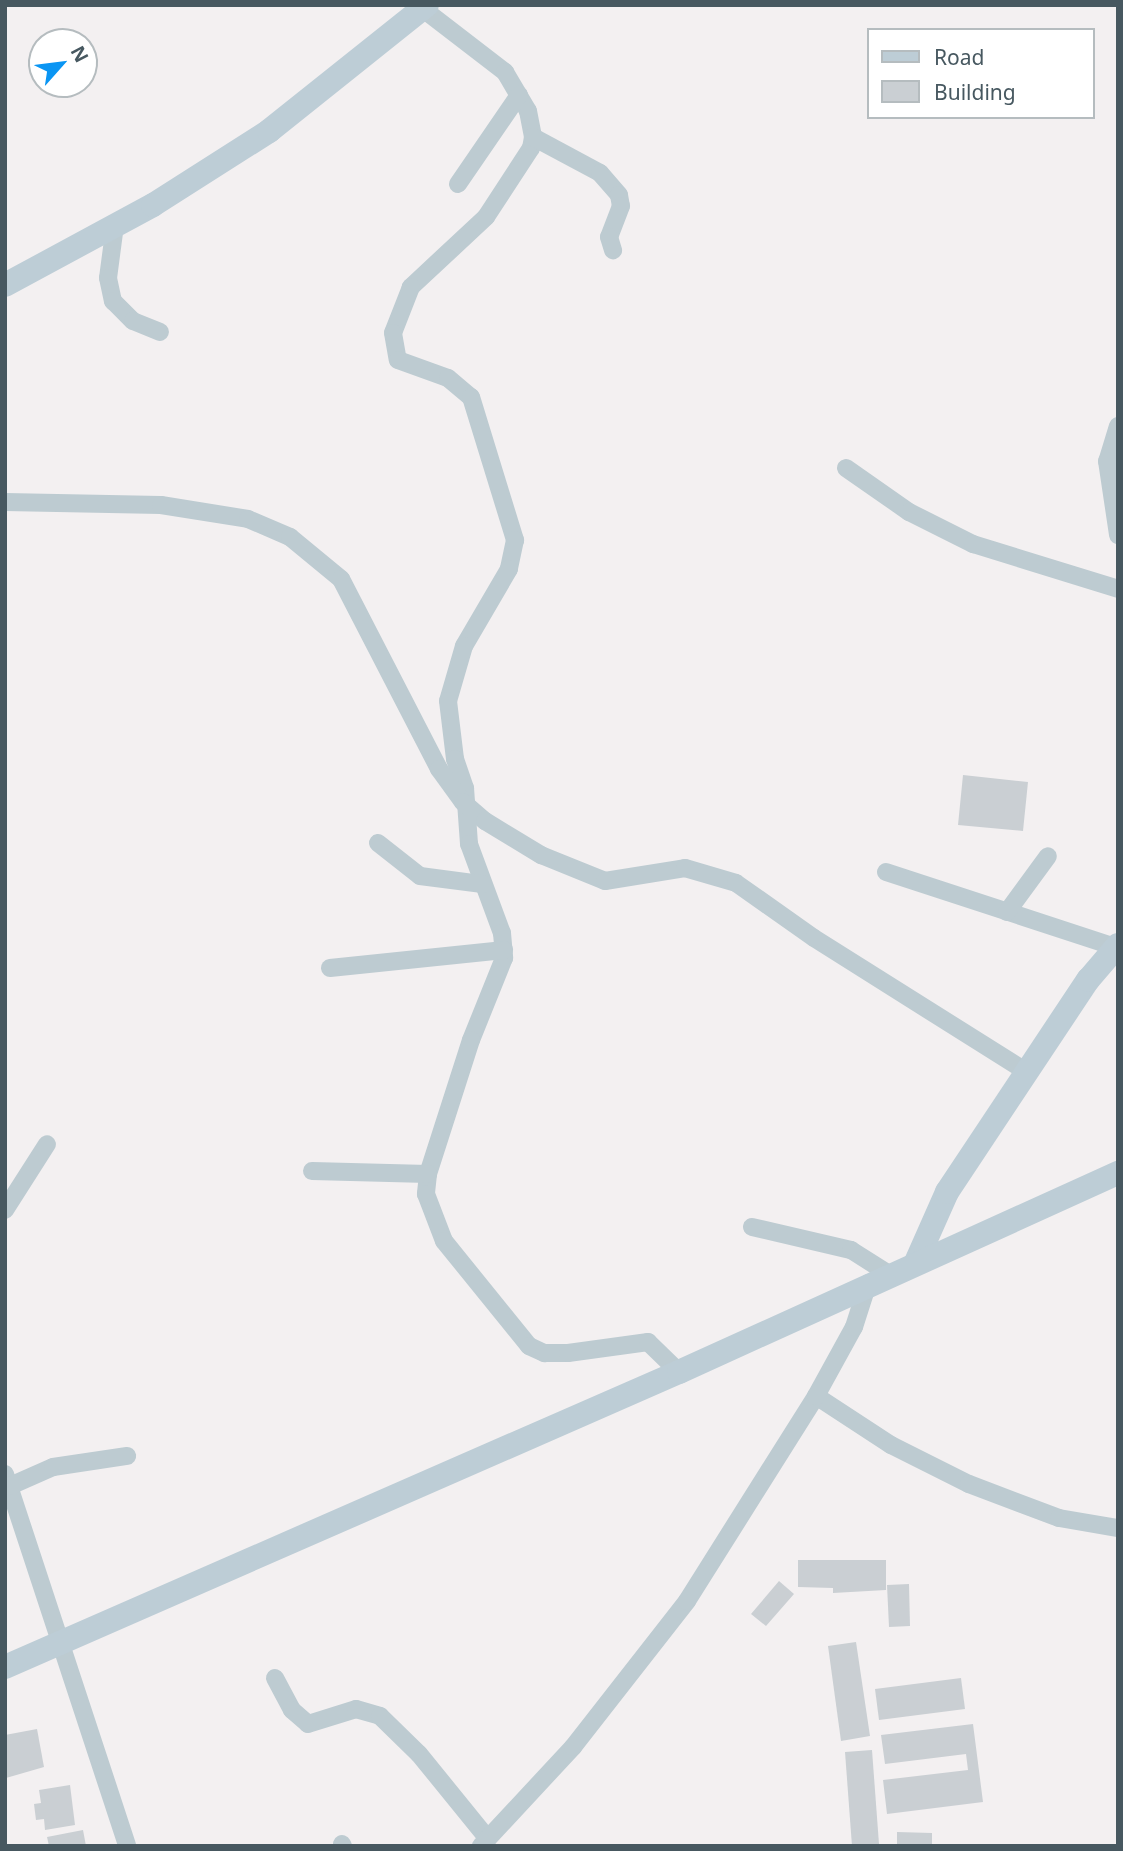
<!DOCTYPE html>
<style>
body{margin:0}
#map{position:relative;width:1123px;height:1851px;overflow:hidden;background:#f3f0f1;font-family:"Noto Sans",sans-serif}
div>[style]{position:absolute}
.building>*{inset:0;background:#cacfd3}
.street>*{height:18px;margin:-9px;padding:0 9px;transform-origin:9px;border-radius:9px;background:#bdcbd1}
.secondary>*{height:24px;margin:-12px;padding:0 12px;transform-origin:12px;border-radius:12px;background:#bdcdd6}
span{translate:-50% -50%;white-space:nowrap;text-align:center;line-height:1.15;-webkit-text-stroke:6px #fff;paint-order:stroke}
.frame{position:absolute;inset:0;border:7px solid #475860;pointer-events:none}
.legend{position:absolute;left:867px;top:28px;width:228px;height:91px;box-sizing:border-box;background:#fff;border:2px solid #b5bcbf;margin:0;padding:9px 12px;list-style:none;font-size:21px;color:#475860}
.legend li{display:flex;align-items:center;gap:14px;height:35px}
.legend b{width:35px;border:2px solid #b5bcbf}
.north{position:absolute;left:28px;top:28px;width:70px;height:70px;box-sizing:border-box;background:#fff;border:2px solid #b5bcbf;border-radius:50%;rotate:62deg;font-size:19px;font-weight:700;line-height:28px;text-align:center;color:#475860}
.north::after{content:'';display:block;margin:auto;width:24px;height:32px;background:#0a95f3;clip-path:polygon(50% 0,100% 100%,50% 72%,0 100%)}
</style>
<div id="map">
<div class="building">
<i style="clip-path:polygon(963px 775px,1028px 782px,1023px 831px,958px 825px)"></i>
<i style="clip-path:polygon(798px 1560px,886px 1560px,886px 1590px,833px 1593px,833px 1588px,798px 1587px)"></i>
<i style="clip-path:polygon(779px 1581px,794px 1594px,766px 1626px,751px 1614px)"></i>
<i style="clip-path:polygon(909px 1584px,910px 1626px,889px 1627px,887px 1585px)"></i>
<i style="clip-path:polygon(856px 1642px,870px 1736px,841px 1741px,828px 1646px)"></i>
<i style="clip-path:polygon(961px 1678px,965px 1709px,879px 1720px,875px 1689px)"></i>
<i style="clip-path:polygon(973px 1724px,983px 1802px,887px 1814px,883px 1780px,968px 1770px,966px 1754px,885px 1764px,881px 1735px)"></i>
<i style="clip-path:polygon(37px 1729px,44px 1767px,6px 1778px,5px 1735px)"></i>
<i style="clip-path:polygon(872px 1750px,879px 1844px,852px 1846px,845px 1752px)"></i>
<i style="clip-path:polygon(70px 1785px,75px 1825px,45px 1830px,44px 1819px,36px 1820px,34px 1804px,41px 1803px,39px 1790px)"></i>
<i style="clip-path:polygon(83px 1830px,86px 1846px,49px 1846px,47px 1837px)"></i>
<i style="clip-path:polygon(897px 1832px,932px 1833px,932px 1846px,897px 1846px)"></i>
</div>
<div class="street">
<i style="left:418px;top:5px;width:110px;rotate:37.6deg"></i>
<i style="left:505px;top:72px;width:45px;rotate:59.5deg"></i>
<i style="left:528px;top:111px;width:26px;rotate:79deg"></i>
<i style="left:533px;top:137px;width:11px;rotate:100deg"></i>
<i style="left:531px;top:148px;width:82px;rotate:123.1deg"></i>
<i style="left:486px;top:217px;width:103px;rotate:137deg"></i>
<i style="left:411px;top:287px;width:49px;rotate:111.4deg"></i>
<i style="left:393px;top:333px;width:27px;rotate:80deg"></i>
<i style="left:398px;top:360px;width:53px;rotate:19.8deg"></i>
<i style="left:448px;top:378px;width:30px;rotate:40deg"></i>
<i style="left:471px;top:397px;width:150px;rotate:72.9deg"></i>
<i style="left:515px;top:540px;width:30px;rotate:102deg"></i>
<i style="left:509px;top:569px;width:89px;rotate:120.3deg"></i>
<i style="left:464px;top:646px;width:57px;rotate:106.2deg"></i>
<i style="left:448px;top:701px;width:58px;rotate:83.1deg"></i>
<i style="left:455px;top:759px;width:31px;rotate:71deg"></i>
<i style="left:465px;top:788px;width:56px;rotate:85.9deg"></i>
<i style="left:469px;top:844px;width:95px;rotate:69.7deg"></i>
<i style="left:502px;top:933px;width:25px;rotate:85deg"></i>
<i style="left:504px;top:958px;width:88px;rotate:111.9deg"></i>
<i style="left:471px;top:1040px;width:141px;rotate:107.8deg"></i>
<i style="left:428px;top:1174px;width:20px;rotate:96deg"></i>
<i style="left:426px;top:1194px;width:50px;rotate:69deg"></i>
<i style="left:444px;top:1241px;width:135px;rotate:51deg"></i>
<i style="left:529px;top:1346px;width:17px;rotate:25deg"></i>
<i style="left:544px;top:1353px;width:24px"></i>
<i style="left:568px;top:1353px;width:81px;rotate:-7.8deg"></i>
<i style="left:648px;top:1342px;width:43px;rotate:44.1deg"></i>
<i style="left:533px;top:137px;width:76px;rotate:28.2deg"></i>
<i style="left:600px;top:173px;width:29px;rotate:49deg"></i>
<i style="left:619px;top:195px;width:11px;rotate:80deg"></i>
<i style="left:621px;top:206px;width:33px;rotate:111deg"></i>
<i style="left:609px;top:237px;width:14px;rotate:73deg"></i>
<i style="left:458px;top:184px;width:108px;rotate:-55.6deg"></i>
<i style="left:115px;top:225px;width:53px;rotate:97.5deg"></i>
<i style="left:108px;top:278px;width:24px;rotate:78deg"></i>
<i style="left:113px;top:301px;width:28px;rotate:45deg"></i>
<i style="left:133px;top:321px;width:29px;rotate:22deg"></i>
<i style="left:1118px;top:426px;width:37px;rotate:107deg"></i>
<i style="left:1107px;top:461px;width:75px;rotate:81.5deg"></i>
<i style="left:846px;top:468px;width:77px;rotate:34.9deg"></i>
<i style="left:909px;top:512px;width:72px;rotate:26.6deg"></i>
<i style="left:973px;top:544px;width:152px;rotate:17.2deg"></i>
<i style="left:5px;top:502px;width:156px;rotate:1.1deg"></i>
<i style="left:161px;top:505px;width:88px;rotate:9.1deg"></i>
<i style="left:248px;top:519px;width:46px;rotate:23.2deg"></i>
<i style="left:290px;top:537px;width:66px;rotate:39.5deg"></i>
<i style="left:341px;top:579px;width:214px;rotate:62.7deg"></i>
<i style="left:439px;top:769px;width:41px;rotate:54deg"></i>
<i style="left:463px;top:802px;width:29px;rotate:41deg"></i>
<i style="left:485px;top:821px;width:66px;rotate:31.3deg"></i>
<i style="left:541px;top:855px;width:69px;rotate:22.1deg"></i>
<i style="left:605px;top:881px;width:81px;rotate:-9.2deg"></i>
<i style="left:685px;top:868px;width:53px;rotate:16.4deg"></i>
<i style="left:736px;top:883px;width:95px;rotate:35.2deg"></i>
<i style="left:814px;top:938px;width:252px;rotate:32.2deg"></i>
<i style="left:378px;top:843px;width:53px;rotate:38.2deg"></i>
<i style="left:420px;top:876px;width:63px;rotate:7.4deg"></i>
<i style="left:886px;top:872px;width:242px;rotate:18.1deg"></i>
<i style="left:1007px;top:912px;width:69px;rotate:-53.8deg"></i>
<i style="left:330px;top:968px;width:175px;rotate:-5.9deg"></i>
<i style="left:312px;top:1171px;width:116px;rotate:1.5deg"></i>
<i style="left:5px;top:1210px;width:78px;rotate:-57.5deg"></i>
<i style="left:752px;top:1227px;width:102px;rotate:13.1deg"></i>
<i style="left:851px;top:1250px;width:45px;rotate:32.3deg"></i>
<i style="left:816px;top:1396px;width:90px;rotate:33.2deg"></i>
<i style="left:891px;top:1445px;width:87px;rotate:26.6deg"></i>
<i style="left:969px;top:1484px;width:96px;rotate:20.7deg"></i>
<i style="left:1059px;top:1518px;width:60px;rotate:9.6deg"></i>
<i style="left:5px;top:1474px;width:391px;rotate:71.8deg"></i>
<i style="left:10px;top:1486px;width:47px;rotate:-23.8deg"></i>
<i style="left:53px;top:1467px;width:75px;rotate:-8.5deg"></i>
<i style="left:275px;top:1678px;width:36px;rotate:62deg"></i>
<i style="left:292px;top:1710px;width:21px;rotate:41deg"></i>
<i style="left:308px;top:1724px;width:50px;rotate:-17.4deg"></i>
<i style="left:356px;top:1709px;width:25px;rotate:16deg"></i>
<i style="left:380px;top:1716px;width:54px;rotate:44.3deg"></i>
<i style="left:419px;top:1754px;width:109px;rotate:50.9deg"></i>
<i style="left:342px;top:1844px;width:2px;rotate:63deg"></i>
<i style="left:481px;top:1846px;width:135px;rotate:-47.1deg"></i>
<i style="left:573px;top:1747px;width:185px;rotate:-52deg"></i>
<i style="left:687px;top:1601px;width:242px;rotate:-57.8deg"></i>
<i style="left:816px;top:1396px;width:79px;rotate:-61.2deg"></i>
<i style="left:854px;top:1327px;width:46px;rotate:-72.3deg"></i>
</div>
<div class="secondary">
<i style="left:5px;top:285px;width:168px;rotate:-28.4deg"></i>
<i style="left:153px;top:205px;width:138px;rotate:-32.5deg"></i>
<i style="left:269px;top:131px;width:202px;rotate:-38.6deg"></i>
<i style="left:916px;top:1262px;width:77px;rotate:-66.1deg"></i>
<i style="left:947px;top:1192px;width:255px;rotate:-56.4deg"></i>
<i style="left:1088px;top:980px;width:46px;rotate:-49.4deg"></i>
<i style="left:5px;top:1667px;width:736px;rotate:-23.64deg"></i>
<i style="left:679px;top:1372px;width:482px;rotate:-24.4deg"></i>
</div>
<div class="frame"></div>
<ul class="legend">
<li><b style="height:9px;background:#bdcdd6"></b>Road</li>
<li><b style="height:19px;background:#cacfd3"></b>Building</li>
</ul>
<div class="north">N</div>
</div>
